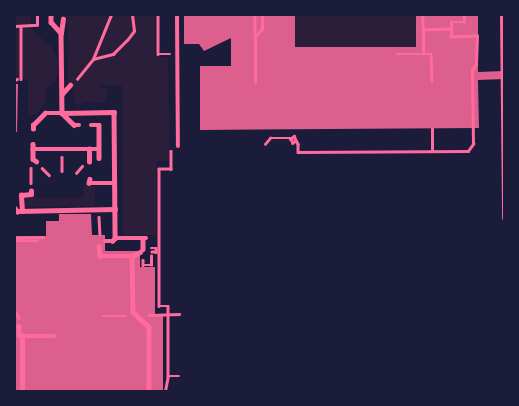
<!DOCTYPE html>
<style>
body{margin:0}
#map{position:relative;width:519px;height:406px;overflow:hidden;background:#1b1b3a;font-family:Figtree,sans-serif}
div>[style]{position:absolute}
.green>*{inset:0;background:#2a1e3b}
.building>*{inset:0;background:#dd5f8e}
.path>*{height:2.5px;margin:-1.25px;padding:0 1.25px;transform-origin:1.25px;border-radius:1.25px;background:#ff6b9d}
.service>*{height:4px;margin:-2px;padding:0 2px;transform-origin:2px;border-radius:2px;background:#ff6b9d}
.pedestrian>*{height:4.5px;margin:-2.25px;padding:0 2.25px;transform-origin:2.25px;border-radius:2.25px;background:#ff6b9d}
.minor>*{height:5px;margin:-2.5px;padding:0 2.5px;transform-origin:2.5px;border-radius:2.5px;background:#ff6b9d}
span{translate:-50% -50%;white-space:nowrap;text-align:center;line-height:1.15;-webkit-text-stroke:5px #1b1b3a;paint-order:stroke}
.frame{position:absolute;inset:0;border:16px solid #1b1b3a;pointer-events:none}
</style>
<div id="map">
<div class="green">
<i style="clip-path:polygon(15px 15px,31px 15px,31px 28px,52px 48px,58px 60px,58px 72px,56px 80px,45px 90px,47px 100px,36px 114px,28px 114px,28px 79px,15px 79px)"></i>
<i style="clip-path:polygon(67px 15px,155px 15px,155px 57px,168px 57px,170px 161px,156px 161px,156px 235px,123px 235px,122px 85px,101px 85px,100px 87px,108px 90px,104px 103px,87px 102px,79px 105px,75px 103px,73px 89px,68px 83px)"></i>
<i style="clip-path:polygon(295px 15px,416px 15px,416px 47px,295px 47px)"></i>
<i style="clip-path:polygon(84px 186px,95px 186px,95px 206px,23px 207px,23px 196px,37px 196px,38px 198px,83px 198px)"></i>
</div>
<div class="building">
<i style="clip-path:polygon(184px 15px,295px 15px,295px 47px,416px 47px,416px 15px,478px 15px,478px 72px,504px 71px,504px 79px,478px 80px,479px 128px,200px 130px,200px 66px,231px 66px,231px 38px,204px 51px,199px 44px,184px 44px)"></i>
<i style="clip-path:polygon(15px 84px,18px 84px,17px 132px,15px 132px)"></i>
<i style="clip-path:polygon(59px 214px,91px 214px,92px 235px,105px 235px,105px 251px,140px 251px,140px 267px,155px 267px,155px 314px,163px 314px,163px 391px,15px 391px,15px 236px,46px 236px,46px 221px,59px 221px)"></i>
</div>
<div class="path">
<i style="left:158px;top:15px;width:39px;rotate:90deg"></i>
<i style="left:158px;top:54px;width:12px"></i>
<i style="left:255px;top:17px;width:19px;rotate:90deg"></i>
<i style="left:15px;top:26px;width:22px;rotate:-3deg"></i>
<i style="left:37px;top:25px;width:10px;rotate:-90deg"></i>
<i style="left:21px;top:26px;width:53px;rotate:90deg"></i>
<i style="left:451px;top:29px;width:7px;rotate:-90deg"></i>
<i style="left:451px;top:22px;width:13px"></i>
<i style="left:464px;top:22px;width:7px;rotate:-90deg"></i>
<i style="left:397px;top:54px;width:26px"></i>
<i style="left:423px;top:54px;width:24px;rotate:-90deg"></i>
<i style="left:423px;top:54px;width:8px"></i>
<i style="left:431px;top:54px;width:27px;rotate:88deg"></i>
<i style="left:93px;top:59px;width:21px;rotate:-14deg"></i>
<i style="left:113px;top:54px;width:21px;rotate:-45deg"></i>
<i style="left:128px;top:39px;width:10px;rotate:-53deg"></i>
<i style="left:134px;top:31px;width:16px;rotate:-97deg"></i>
<i style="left:77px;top:79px;width:26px;rotate:-51deg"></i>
<i style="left:93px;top:59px;width:48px;rotate:-67.8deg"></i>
<i style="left:15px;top:80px;width:2px;rotate:-27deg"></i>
<i style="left:255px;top:82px;width:45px;rotate:-90deg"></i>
<i style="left:255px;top:37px;width:11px;rotate:-49deg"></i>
<i style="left:262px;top:29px;width:14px;rotate:-90deg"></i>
<i style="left:295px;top:139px;width:2px;rotate:63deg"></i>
<i style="left:296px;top:141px;width:4px;rotate:146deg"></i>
<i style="left:293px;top:143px;width:5px;rotate:-127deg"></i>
<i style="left:290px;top:139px;width:5px;rotate:-37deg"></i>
<i style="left:294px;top:136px;width:9px;rotate:63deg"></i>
<i style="left:298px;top:144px;width:8px;rotate:90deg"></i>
<i style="left:298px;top:152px;width:170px;rotate:-0.3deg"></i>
<i style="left:468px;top:151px;width:9px;rotate:-54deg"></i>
<i style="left:473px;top:144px;width:74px;rotate:-90.8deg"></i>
<i style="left:472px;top:70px;width:7px;rotate:-56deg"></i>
<i style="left:476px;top:64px;width:28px;rotate:-88deg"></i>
<i style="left:477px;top:36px;width:26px;rotate:178deg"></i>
<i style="left:451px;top:37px;width:8px;rotate:-90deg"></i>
<i style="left:451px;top:29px;width:28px;rotate:178deg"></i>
<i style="left:423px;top:30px;width:15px;rotate:-94deg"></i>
<i style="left:265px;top:144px;width:8px;rotate:-50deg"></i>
<i style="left:270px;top:138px;width:22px"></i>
<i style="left:171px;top:151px;width:18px;rotate:90deg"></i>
<i style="left:171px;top:169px;width:12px;rotate:180deg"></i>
<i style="left:159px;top:169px;width:137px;rotate:90deg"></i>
<i style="left:159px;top:306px;width:9px"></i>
<i style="left:168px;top:306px;width:70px;rotate:90deg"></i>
<i style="left:168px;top:376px;width:11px"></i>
<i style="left:432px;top:151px;width:22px;rotate:-90deg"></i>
<i style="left:62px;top:157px;width:14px;rotate:90deg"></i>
<i style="left:31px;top:168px;width:15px;rotate:90deg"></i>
<i style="left:42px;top:168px;width:10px;rotate:45deg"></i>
<i style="left:76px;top:173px;width:9px;rotate:-49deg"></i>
<i style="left:99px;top:217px;width:17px;rotate:87deg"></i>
<i style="left:15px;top:238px;width:28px;rotate:-2deg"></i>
<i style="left:15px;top:241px;width:23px"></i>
<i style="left:151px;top:248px;width:5px"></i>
<i style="left:156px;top:248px;width:4px;rotate:90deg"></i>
<i style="left:156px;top:252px;width:4px;rotate:180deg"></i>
<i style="left:143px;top:260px;width:5px;rotate:90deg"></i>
<i style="left:143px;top:265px;width:8px"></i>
<i style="left:151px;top:265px;width:9px;rotate:-90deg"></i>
<i style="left:15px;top:311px;width:8px;rotate:60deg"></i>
<i style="left:149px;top:315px;width:30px;rotate:-2deg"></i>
<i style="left:103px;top:316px;width:23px"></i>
<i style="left:165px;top:391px;width:15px;rotate:-79deg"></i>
</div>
<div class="service">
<i style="left:177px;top:15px;width:131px;rotate:89.6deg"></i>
</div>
<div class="pedestrian">
<i style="left:51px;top:15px;width:7px;rotate:90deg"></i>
<i style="left:51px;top:22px;width:15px;rotate:48deg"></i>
<i style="left:61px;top:33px;width:80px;rotate:89.3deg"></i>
<i style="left:62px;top:113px;width:52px;rotate:-1.1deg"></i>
<i style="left:114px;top:112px;width:126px;rotate:89.5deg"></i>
<i style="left:115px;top:238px;width:31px"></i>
<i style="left:61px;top:33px;width:14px;rotate:-82deg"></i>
<i style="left:62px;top:94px;width:12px;rotate:-48deg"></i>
<i style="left:91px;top:125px;width:8px"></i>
<i style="left:99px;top:125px;width:33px;rotate:90deg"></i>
<i style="left:33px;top:129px;width:4px;rotate:-90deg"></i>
<i style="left:33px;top:125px;width:17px;rotate:-45deg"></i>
<i style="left:45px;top:113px;width:17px"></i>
<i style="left:62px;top:113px;width:17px;rotate:45deg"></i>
<i style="left:74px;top:125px;width:5px"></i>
<i style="left:33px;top:144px;width:5px;rotate:90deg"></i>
<i style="left:33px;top:149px;width:66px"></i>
<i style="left:33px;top:149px;width:10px;rotate:90deg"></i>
<i style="left:33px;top:159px;width:4px;rotate:34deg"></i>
<i style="left:89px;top:162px;width:13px;rotate:-90deg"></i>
<i style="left:90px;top:179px;width:4px;rotate:104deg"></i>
<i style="left:89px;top:183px;width:26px"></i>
<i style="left:15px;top:208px;width:4px;rotate:56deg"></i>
<i style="left:17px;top:211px;width:98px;rotate:-1.2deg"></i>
<i style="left:22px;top:211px;width:16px;rotate:-94deg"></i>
<i style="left:21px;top:195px;width:10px;rotate:-6deg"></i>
<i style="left:31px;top:194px;width:3px;rotate:-90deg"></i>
<i style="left:143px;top:238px;width:11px;rotate:90deg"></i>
<i style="left:105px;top:241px;width:7px"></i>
<i style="left:112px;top:241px;width:4px;rotate:-45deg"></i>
<i style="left:99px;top:246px;width:10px;rotate:84deg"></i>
<i style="left:100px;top:256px;width:32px"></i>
<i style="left:132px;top:256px;width:56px;rotate:89deg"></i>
<i style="left:133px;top:312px;width:22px;rotate:43deg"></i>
<i style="left:149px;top:327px;width:64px;rotate:90deg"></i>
<i style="left:132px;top:256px;width:9px;rotate:-27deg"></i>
<i style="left:19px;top:326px;width:8px;rotate:90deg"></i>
<i style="left:19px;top:334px;width:4px;rotate:34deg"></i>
<i style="left:22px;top:391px;width:55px;rotate:-90deg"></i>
<i style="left:22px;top:336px;width:32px"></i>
</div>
<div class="minor">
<i style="left:502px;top:15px;width:203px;rotate:89.4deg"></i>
</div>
<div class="frame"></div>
</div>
